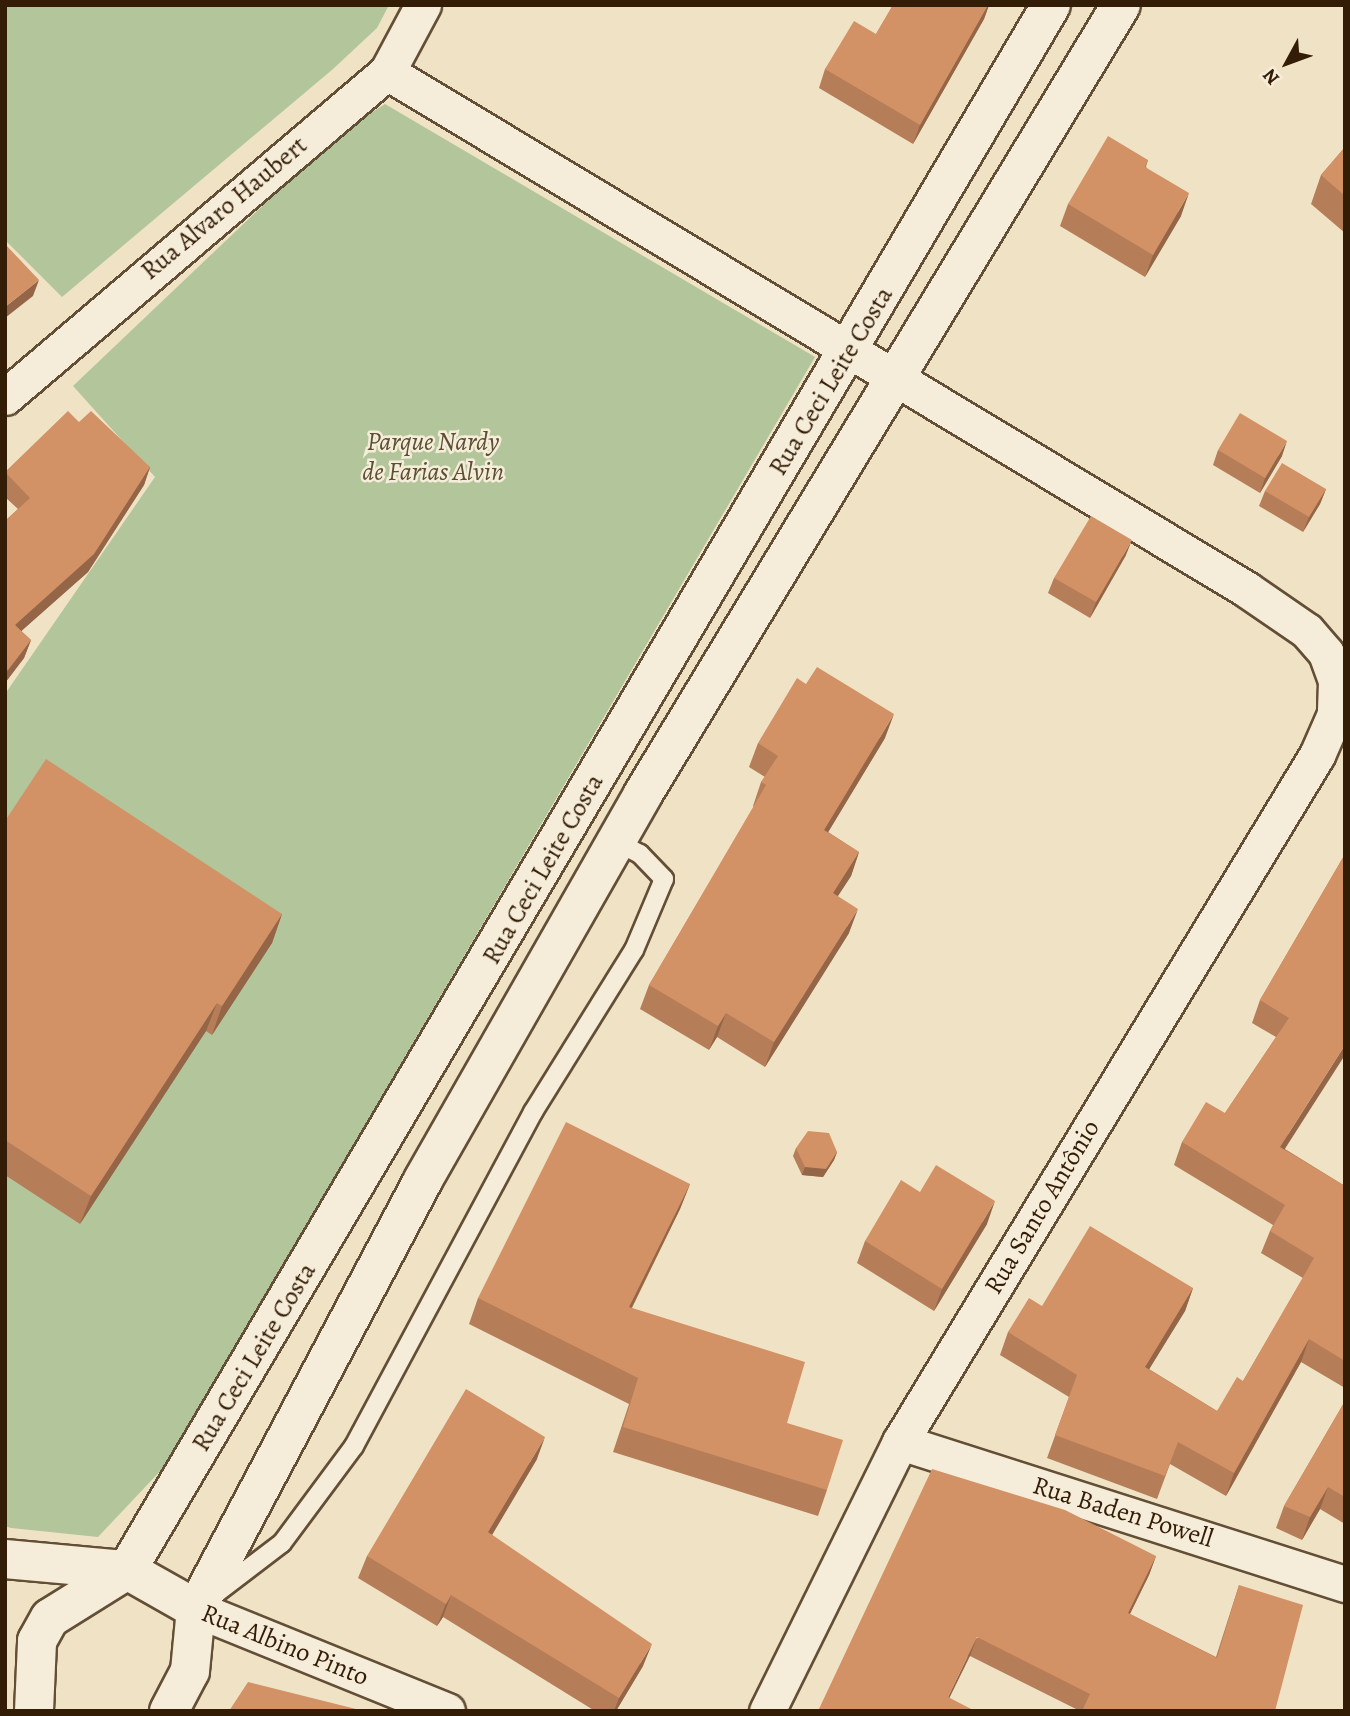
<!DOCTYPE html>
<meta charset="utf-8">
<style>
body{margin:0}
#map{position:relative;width:1350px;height:1716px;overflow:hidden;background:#f0e3c5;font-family:Alegreya,serif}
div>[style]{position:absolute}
.green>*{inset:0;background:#b3c59a}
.roads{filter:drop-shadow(2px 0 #634e36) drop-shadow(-2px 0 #634e36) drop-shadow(0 2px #634e36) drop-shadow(0 -2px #634e36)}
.service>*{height:18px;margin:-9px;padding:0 9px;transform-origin:9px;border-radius:9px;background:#f5edd9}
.minor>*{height:35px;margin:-17.5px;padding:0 17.5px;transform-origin:17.5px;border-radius:17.5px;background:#f5edd9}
.tertiary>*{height:38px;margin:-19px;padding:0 19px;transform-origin:19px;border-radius:19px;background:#f5edd9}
.wall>*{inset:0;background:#b57d58}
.shaded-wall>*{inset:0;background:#946647}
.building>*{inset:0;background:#d39166}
span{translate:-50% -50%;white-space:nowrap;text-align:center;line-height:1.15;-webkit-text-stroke:5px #f5edd9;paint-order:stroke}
.street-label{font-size:26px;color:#341d06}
.park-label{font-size:26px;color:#5a4f32;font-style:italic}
.frame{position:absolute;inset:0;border:7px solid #341d06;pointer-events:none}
.north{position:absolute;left:1252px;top:28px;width:70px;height:70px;-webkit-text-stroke:5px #f5edd9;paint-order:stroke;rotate:229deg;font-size:19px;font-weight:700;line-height:28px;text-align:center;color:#341d06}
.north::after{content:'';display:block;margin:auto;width:24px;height:32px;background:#341d06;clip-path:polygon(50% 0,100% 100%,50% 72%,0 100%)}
</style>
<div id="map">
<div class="green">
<i style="clip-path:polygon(5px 5px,389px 5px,377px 28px,333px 69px,62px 297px,5px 240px)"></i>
<i style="clip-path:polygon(385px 104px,815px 357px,165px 1466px,98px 1537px,11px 1528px,5px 1526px,5px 694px,155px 477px,73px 386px,338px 134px)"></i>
</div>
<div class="roads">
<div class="service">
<i style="left:215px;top:1594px;width:84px;rotate:-37.3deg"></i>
<i style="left:282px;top:1543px;width:121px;rotate:-53.4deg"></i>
<i style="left:354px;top:1446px;width:379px;rotate:-61.8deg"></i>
<i style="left:533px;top:1112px;width:191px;rotate:-58.1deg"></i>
<i style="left:634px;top:950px;width:77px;rotate:-67.1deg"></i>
<i style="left:664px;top:879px;width:35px;rotate:-134deg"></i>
<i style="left:640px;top:854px;width:28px;rotate:-153deg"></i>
</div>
<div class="minor">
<i style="left:387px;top:72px;width:1003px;rotate:31.04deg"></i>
<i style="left:1246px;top:589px;width:74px;rotate:34.5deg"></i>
<i style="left:1307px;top:631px;width:29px;rotate:49deg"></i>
<i style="left:1326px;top:653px;width:30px;rotate:70deg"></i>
<i style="left:1336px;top:681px;width:33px;rotate:92deg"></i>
<i style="left:1335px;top:714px;width:45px;rotate:113.7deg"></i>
<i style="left:1317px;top:755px;width:804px;rotate:121.26deg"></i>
<i style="left:900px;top:1442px;width:300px;rotate:116.3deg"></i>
<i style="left:5px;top:397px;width:502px;rotate:-40.39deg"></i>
<i style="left:387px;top:72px;width:76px;rotate:-61.8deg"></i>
<i style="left:900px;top:1442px;width:467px;rotate:17.7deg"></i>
<i style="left:196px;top:1609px;width:271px;rotate:22.1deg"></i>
</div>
<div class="tertiary">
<i style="left:5px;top:1559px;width:122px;rotate:5.2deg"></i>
<i style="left:127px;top:1570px;width:79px;rotate:29.5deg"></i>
<i style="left:34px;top:1711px;width:70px;rotate:-87.5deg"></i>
<i style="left:37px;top:1641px;width:26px;rotate:-61deg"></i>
<i style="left:50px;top:1618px;width:91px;rotate:-31.9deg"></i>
<i style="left:127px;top:1570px;width:1817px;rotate:-59.44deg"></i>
<i style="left:169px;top:1711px;width:45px;rotate:-62.3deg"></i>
<i style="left:190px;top:1671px;width:62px;rotate:-84.5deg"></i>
<i style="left:196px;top:1609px;width:485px;rotate:-62.1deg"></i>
<i style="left:423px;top:1180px;width:444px;rotate:-60.3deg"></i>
<i style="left:643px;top:794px;width:922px;rotate:-58.79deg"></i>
</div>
</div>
<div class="wall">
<i style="clip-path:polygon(893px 5px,989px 5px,984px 19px,913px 144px,819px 88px,825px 69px,876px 34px)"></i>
<i style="clip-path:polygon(1345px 147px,1345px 233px,1311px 204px,1321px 175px)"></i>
<i style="clip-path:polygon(1148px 160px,1146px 167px,1181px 216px,1145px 277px,1060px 226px,1068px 204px)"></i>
<i style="clip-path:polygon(79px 422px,150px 467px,144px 485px,88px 572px,21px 631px,31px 640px,24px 658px,5px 683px,5px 521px,18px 509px,5px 497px,5px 472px)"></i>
<i style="clip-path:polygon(1218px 450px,1282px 456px,1260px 493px,1213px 465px)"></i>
<i style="clip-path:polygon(1326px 489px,1320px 504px,1303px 532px,1259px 506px,1265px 491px)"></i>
<i style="clip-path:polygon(1126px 555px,1090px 618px,1048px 593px,1054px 578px)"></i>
<i style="clip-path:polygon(885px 738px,828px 832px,859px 852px,851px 876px,838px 896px,849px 933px,765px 1067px,717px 1037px,709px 1050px,640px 1009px,649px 985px,754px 807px,753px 806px,761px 782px,765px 777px,749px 767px,758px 743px)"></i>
<i style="clip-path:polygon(5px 821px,282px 914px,272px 943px,212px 1035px,206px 1031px,80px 1224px,5px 1175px)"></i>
<i style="clip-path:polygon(1345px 854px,1285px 1149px,1345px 1186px,1345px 1388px,1301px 1362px,1226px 1496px,1170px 1464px,1157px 1499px,1047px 1458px,1069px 1397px,1000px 1355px,1008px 1332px,1042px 1306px,1193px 1288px,1185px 1311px,1149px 1369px,1217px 1411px,1243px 1381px,1303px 1278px,1261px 1253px,1270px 1231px,1273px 1225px,1174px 1165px,1182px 1142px,1225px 1113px,1276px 1037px,1252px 1023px,1260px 1000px)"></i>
<i style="clip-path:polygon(796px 1148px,837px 1152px,834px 1160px,823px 1177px,802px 1175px,793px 1156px)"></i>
<i style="clip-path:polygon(690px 1184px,680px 1209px,632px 1308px,787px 1423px,827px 1490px,818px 1516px,613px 1452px,629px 1404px,469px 1324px,478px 1298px)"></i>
<i style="clip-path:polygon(920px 1192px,987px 1224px,934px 1311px,857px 1263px,865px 1241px)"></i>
<i style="clip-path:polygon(1345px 1401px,1345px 1524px,1320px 1509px,1302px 1540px,1276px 1528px,1284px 1506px)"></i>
<i style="clip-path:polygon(537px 1459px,492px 1535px,643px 1666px,616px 1711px,595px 1711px,443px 1617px,437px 1626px,358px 1578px,367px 1556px)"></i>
<i style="clip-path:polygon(1156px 1556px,1149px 1575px,1130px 1614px,1216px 1657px,1239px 1585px,1275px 1711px,1080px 1711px,970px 1656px,818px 1711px)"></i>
</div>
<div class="shaded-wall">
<i style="clip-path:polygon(988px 5px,989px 5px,984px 19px,913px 144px,920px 125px)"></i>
<i style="clip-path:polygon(1189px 193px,1181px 216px,1145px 277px,1153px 255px)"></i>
<i style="clip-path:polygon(39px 280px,33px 296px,5px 318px,5px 307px)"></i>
<i style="clip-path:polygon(1287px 441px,1282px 456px,1260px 493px,1265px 478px)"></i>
<i style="clip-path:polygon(150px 467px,144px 485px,88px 572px,9px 642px,15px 625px)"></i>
<i style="clip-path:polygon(1326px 489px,1320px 504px,1303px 532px,1309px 517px)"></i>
<i style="clip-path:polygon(1132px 540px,1126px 555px,1090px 618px,1096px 602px)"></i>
<i style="clip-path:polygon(31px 640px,24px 658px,5px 683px,5px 677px,8px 670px)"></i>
<i style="clip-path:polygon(894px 714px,885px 738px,815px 854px,824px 830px)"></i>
<i style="clip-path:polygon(859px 852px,851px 876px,824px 917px,833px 893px)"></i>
<i style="clip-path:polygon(858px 909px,849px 933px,765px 1067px,774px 1042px)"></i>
<i style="clip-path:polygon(282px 914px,272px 943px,212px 1035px,222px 1006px)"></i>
<i style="clip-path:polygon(217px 1003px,206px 1031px,80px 1224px,91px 1196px)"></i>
<i style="clip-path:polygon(726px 1013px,717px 1037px,709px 1050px,718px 1026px)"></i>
<i style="clip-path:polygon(1345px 1045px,1345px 1055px,1272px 1169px,1280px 1147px)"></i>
<i style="clip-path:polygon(837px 1152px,834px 1160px,823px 1177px,802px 1175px,805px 1167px)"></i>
<i style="clip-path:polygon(690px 1184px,680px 1209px,619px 1333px,629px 1307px)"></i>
<i style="clip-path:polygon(995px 1201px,987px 1224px,934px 1311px,942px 1289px)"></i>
<i style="clip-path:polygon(1193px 1288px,1185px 1311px,1137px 1389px,1145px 1367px)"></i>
<i style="clip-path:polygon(1309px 1339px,1301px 1362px,1226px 1496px,1234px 1473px)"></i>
<i style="clip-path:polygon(545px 1437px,537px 1459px,480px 1555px,488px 1532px)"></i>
<i style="clip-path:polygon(1328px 1487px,1320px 1509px,1302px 1540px,1310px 1517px)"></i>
<i style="clip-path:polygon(1156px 1556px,1149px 1575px,1121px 1632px,1128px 1613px)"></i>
<i style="clip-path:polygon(451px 1595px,443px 1617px,437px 1626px,446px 1604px)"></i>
<i style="clip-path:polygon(977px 1637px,970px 1656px,943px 1711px,948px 1697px)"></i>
<i style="clip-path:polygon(652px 1644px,643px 1666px,616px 1711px,614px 1711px,619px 1698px)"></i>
</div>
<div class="building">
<i style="clip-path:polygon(893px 5px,988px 5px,920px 125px,825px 69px,854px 21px,876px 34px)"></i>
<i style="clip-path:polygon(1108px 136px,1148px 160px,1145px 167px,1189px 193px,1153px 255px,1068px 204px)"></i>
<i style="clip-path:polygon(1345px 147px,1345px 196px,1321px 175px)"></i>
<i style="clip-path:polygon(5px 244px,39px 280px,5px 307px)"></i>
<i style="clip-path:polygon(68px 411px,79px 422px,91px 411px,150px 467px,94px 554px,15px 625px,31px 640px,8px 670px,5px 668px,5px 521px,30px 498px,5px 472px)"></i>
<i style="clip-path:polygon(1240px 413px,1287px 441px,1265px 478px,1218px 450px)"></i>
<i style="clip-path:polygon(1282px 463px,1326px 489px,1309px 517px,1265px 491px)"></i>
<i style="clip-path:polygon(1091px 516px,1132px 540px,1096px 602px,1054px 578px)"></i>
<i style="clip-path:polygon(817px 667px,894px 714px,824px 830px,859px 852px,833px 893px,858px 909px,774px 1042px,726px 1013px,718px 1026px,649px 985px,766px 785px,761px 782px,778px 756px,758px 743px,797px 678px,806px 684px)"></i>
<i style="clip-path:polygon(46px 759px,282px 914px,222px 1006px,217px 1003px,91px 1196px,5px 1140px,5px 821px)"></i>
<i style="clip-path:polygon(1345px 854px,1345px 988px,1343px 992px,1345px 993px,1345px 1045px,1280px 1147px,1345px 1186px,1345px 1361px,1309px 1339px,1234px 1473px,1178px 1442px,1165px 1476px,1055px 1435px,1077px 1375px,1008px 1332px,1029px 1298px,1042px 1306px,1090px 1226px,1193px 1288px,1145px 1367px,1217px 1411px,1237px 1377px,1243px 1381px,1314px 1258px,1270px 1231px,1285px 1205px,1182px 1142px,1206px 1102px,1225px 1113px,1289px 1018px,1260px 1000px)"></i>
<i style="clip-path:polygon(566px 1122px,690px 1184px,629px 1307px,805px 1362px,787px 1423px,843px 1440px,827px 1490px,623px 1427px,638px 1378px,478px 1298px)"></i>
<i style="clip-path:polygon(808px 1131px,829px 1133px,837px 1152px,826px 1169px,805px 1167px,796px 1148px)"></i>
<i style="clip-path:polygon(936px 1165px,995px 1201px,942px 1289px,865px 1241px,901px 1180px,920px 1192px)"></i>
<i style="clip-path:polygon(466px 1389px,545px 1437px,488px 1532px,652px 1644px,619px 1698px,451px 1595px,446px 1604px,367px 1556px)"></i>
<i style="clip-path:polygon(1345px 1401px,1345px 1497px,1328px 1487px,1310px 1517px,1284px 1506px)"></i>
<i style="clip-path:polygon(932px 1469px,1065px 1510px,1156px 1556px,1128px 1613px,1217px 1658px,1239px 1585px,1303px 1605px,1275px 1711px,1082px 1711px,1090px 1694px,977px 1637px,948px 1697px,975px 1711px,818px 1711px)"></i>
<i style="clip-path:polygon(248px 1682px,364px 1711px,229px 1711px)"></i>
</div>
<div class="street-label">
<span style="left:224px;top:208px;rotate:-40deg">Rua Alvaro Haubert</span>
<span style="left:831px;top:381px;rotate:-59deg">Rua Ceci Leite Costa</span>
<span style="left:543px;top:869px;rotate:-60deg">Rua Ceci Leite Costa</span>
<span style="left:1042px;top:1207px;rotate:-59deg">Rua Santo Antônio</span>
<span style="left:254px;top:1357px;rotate:-59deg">Rua Ceci Leite Costa</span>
<span style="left:1123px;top:1512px;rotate:17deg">Rua Baden Powell</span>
<span style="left:285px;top:1645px;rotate:22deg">Rua Albino Pinto</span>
</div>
<div class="park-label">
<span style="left:433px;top:457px">Parque Nardy<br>de Farias Alvin</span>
</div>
<div class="frame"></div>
<div class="north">N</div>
</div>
